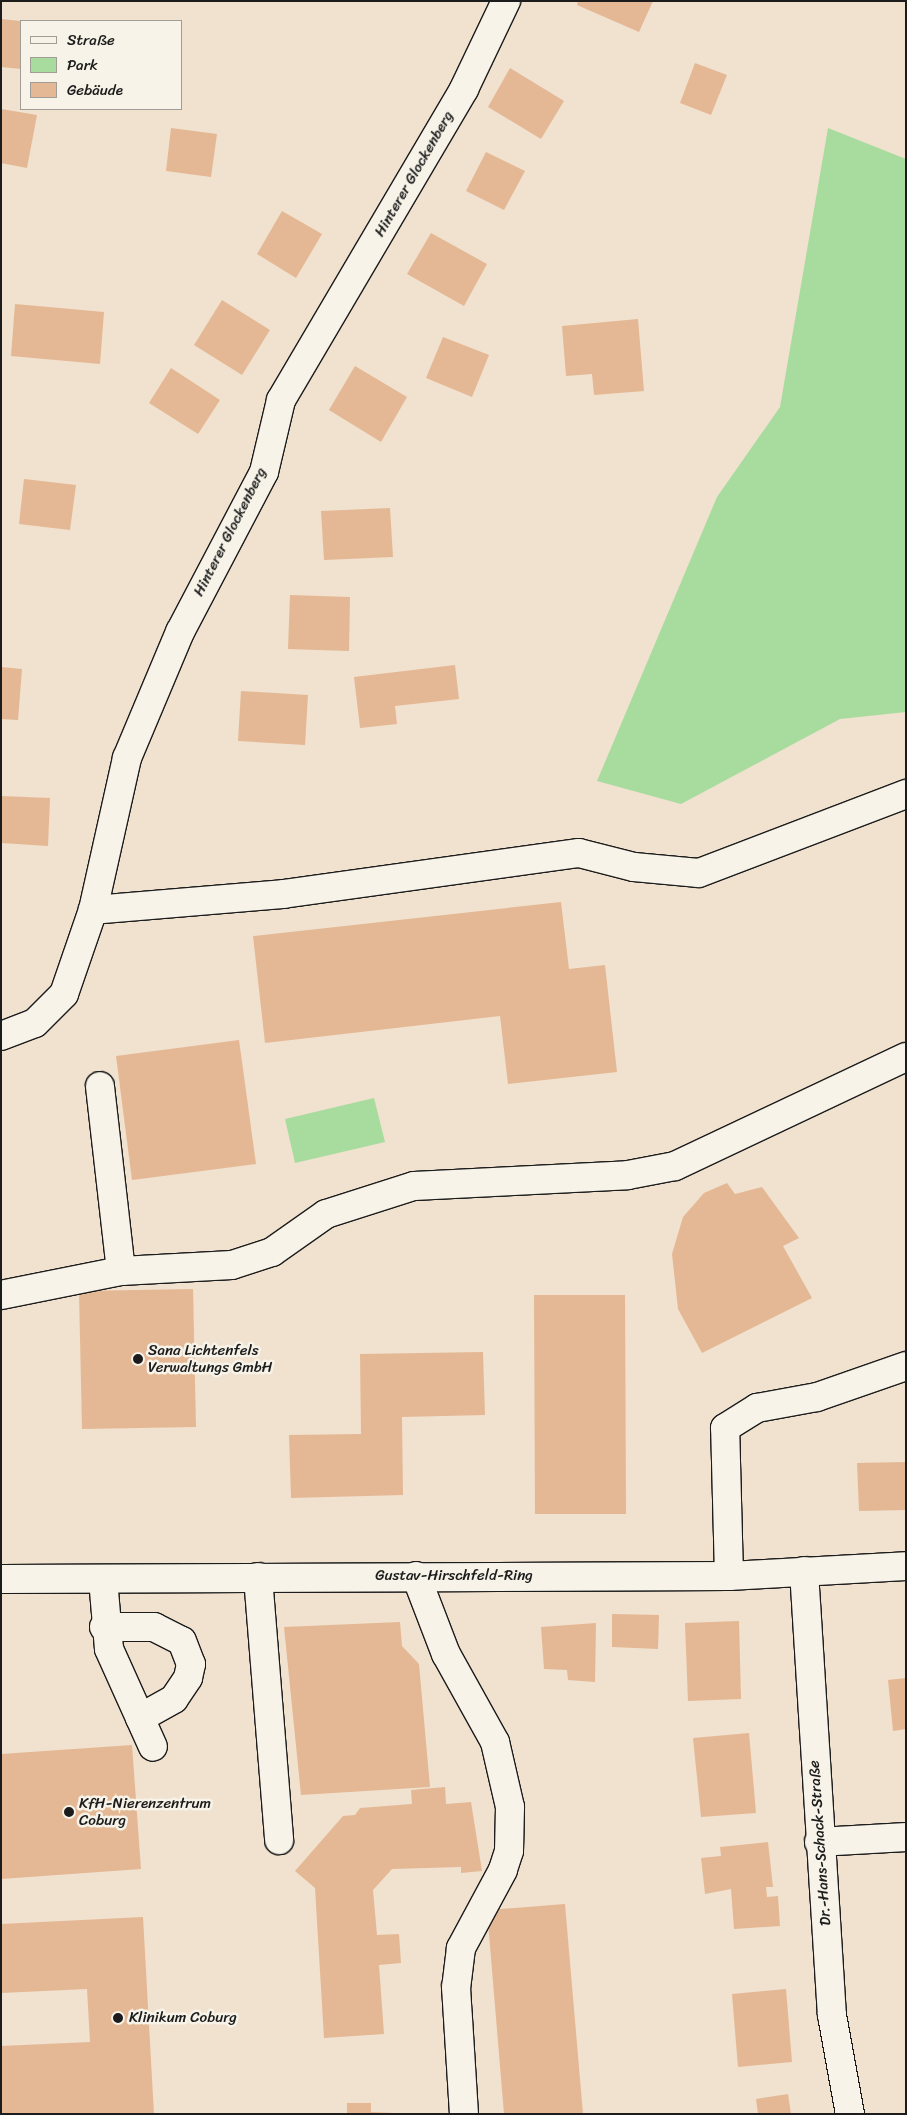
<!DOCTYPE html>
<meta charset="utf-8">
<style>
body{margin:0}
#map{position:relative;width:907px;height:2115px;overflow:hidden;background:#f1e1cf;font-family:Sriracha,sans-serif}
div>[style]{position:absolute}
.green>*{inset:0;background:#a7dc9e}
.building>*{inset:0;background:#e4b894}
.roads{filter:drop-shadow(1px 0 #1c1c1c) drop-shadow(-1px 0 #1c1c1c) drop-shadow(0 1px #1c1c1c) drop-shadow(0 -1px #1c1c1c)}
.minor>*{height:28px;margin:-14px;padding:0 14px;transform-origin:14px;border-radius:14px;background:#f7f3e8}
.dots>*{width:14px;height:14px;translate:-50% -50%;box-sizing:border-box;border:2px solid #f7f3e8;border-radius:50%}
span{translate:-50% -50%;white-space:nowrap;text-align:center;line-height:1.15;-webkit-text-stroke:5px #f7f3e8;paint-order:stroke}
.street-label{font-size:15px;color:#1c1c1c}
.poi-label{font-size:15px;color:#1c1c1c}
.left{translate:0 -50%;text-align:left}
.frame{position:absolute;inset:0;border:2px solid #1c1c1c;pointer-events:none}
.legend{position:absolute;left:20px;top:20px;width:162px;height:90px;box-sizing:border-box;background:#f7f3e8;border:1px solid #9f9d96;margin:0;padding:6px 9px;list-style:none;font-size:15px;color:#1c1c1c}
.legend li{display:flex;align-items:center;gap:10px;height:25px}
.legend b{width:25px;border:1px solid #9f9d96}
</style>
<div id="map">
<div class="green">
<i style="clip-path:polygon(828px 128px,906px 159px,906px 712px,840px 719px,681px 804px,597px 781px,717px 497px,780px 407px)"></i>
<i style="clip-path:polygon(374px 1098px,385px 1142px,295px 1163px,285px 1119px)"></i>
</div>
<div class="building">
<i style="clip-path:polygon(578px 1px,653px 1px,639px 32px,577px 5px)"></i>
<i style="clip-path:polygon(1px 19px,21px 21px,21px 69px,1px 67px)"></i>
<i style="clip-path:polygon(695px 63px,727px 75px,711px 115px,680px 103px)"></i>
<i style="clip-path:polygon(510px 68px,564px 101px,541px 139px,488px 107px)"></i>
<i style="clip-path:polygon(1px 109px,37px 115px,27px 168px,1px 163px)"></i>
<i style="clip-path:polygon(171px 128px,217px 134px,211px 177px,166px 171px)"></i>
<i style="clip-path:polygon(486px 152px,525px 171px,504px 210px,466px 191px)"></i>
<i style="clip-path:polygon(282px 211px,322px 234px,296px 278px,257px 254px)"></i>
<i style="clip-path:polygon(431px 233px,487px 264px,464px 306px,407px 274px)"></i>
<i style="clip-path:polygon(222px 300px,270px 330px,242px 375px,194px 345px)"></i>
<i style="clip-path:polygon(15px 304px,104px 312px,100px 364px,11px 356px)"></i>
<i style="clip-path:polygon(638px 319px,644px 391px,594px 395px,592px 374px,566px 376px,562px 326px)"></i>
<i style="clip-path:polygon(443px 337px,489px 355px,472px 397px,426px 378px)"></i>
<i style="clip-path:polygon(355px 366px,407px 397px,381px 442px,329px 410px)"></i>
<i style="clip-path:polygon(171px 368px,220px 400px,198px 434px,149px 403px)"></i>
<i style="clip-path:polygon(24px 479px,76px 485px,70px 530px,19px 524px)"></i>
<i style="clip-path:polygon(390px 508px,393px 557px,324px 560px,321px 511px)"></i>
<i style="clip-path:polygon(290px 595px,350px 597px,349px 651px,288px 649px)"></i>
<i style="clip-path:polygon(455px 665px,459px 699px,395px 706px,397px 724px,360px 728px,354px 677px)"></i>
<i style="clip-path:polygon(1px 667px,22px 669px,18px 720px,1px 719px)"></i>
<i style="clip-path:polygon(241px 691px,308px 695px,305px 745px,238px 741px)"></i>
<i style="clip-path:polygon(1px 796px,50px 798px,48px 846px,1px 843px)"></i>
<i style="clip-path:polygon(561px 902px,569px 969px,605px 965px,617px 1072px,508px 1084px,500px 1016px,265px 1043px,253px 936px)"></i>
<i style="clip-path:polygon(239px 1040px,256px 1164px,132px 1180px,116px 1056px)"></i>
<i style="clip-path:polygon(727px 1183px,735px 1194px,762px 1187px,799px 1238px,783px 1246px,812px 1298px,702px 1353px,678px 1309px,672px 1254px,683px 1217px,704px 1193px)"></i>
<i style="clip-path:polygon(193px 1289px,196px 1427px,82px 1429px,79px 1291px)"></i>
<i style="clip-path:polygon(534px 1295px,625px 1295px,626px 1514px,535px 1514px)"></i>
<i style="clip-path:polygon(483px 1352px,485px 1415px,402px 1417px,403px 1495px,291px 1498px,289px 1435px,361px 1434px,360px 1354px)"></i>
<i style="clip-path:polygon(906px 1462px,906px 1510px,859px 1511px,857px 1463px)"></i>
<i style="clip-path:polygon(612px 1614px,659px 1615px,658px 1649px,612px 1647px)"></i>
<i style="clip-path:polygon(739px 1621px,741px 1699px,688px 1701px,685px 1623px)"></i>
<i style="clip-path:polygon(400px 1622px,402px 1646px,419px 1664px,430px 1787px,301px 1795px,284px 1627px)"></i>
<i style="clip-path:polygon(596px 1623px,595px 1682px,568px 1680px,567px 1670px,544px 1669px,541px 1627px)"></i>
<i style="clip-path:polygon(906px 1678px,906px 1729px,893px 1731px,888px 1680px)"></i>
<i style="clip-path:polygon(749px 1733px,756px 1813px,701px 1817px,693px 1738px)"></i>
<i style="clip-path:polygon(132px 1745px,141px 1869px,1px 1879px,1px 1754px)"></i>
<i style="clip-path:polygon(445px 1787px,446px 1804px,471px 1802px,482px 1871px,461px 1873px,461px 1867px,392px 1869px,373px 1890px,377px 1935px,399px 1934px,401px 1963px,379px 1965px,384px 2034px,324px 2038px,315px 1888px,295px 1871px,343px 1816px,355px 1815px,360px 1808px,412px 1804px,411px 1790px)"></i>
<i style="clip-path:polygon(768px 1842px,773px 1887px,766px 1887px,767px 1897px,778px 1896px,780px 1926px,734px 1929px,731px 1889px,705px 1894px,701px 1858px,721px 1856px,720px 1847px)"></i>
<i style="clip-path:polygon(565px 1904px,583px 2114px,504px 2114px,487px 1910px)"></i>
<i style="clip-path:polygon(143px 1917px,154px 2114px,1px 2114px,1px 2046px,90px 2042px,87px 1989px,1px 1993px,1px 1924px)"></i>
<i style="clip-path:polygon(786px 1989px,792px 2062px,738px 2067px,732px 1994px)"></i>
<i style="clip-path:polygon(788px 2094px,791px 2114px,758px 2114px,756px 2099px)"></i>
<i style="clip-path:polygon(347px 2103px,371px 2103px,371px 2112px,419px 2114px,347px 2114px)"></i>
</div>
<div class="roads">
<div class="minor">
<i style="left:93px;top:910px;width:191px;rotate:-4.8deg"></i>
<i style="left:283px;top:894px;width:299px;rotate:-7.9deg"></i>
<i style="left:579px;top:853px;width:57px;rotate:14.3deg"></i>
<i style="left:634px;top:867px;width:65px;rotate:5.3deg"></i>
<i style="left:699px;top:873px;width:222px;rotate:-20.9deg"></i>
<i style="left:1px;top:1036px;width:36px;rotate:-21deg"></i>
<i style="left:35px;top:1023px;width:41px;rotate:-45deg"></i>
<i style="left:64px;top:994px;width:89px;rotate:-71deg"></i>
<i style="left:93px;top:910px;width:156px;rotate:-77.4deg"></i>
<i style="left:127px;top:758px;width:137px;rotate:-67.2deg"></i>
<i style="left:180px;top:632px;width:181px;rotate:-62.3deg"></i>
<i style="left:264px;top:472px;width:74px;rotate:-76.7deg"></i>
<i style="left:281px;top:400px;width:361px;rotate:-59.5deg"></i>
<i style="left:464px;top:89px;width:98px;rotate:-64.5deg"></i>
<i style="left:121px;top:1271px;width:111px;rotate:-3.1deg"></i>
<i style="left:232px;top:1265px;width:42px;rotate:-18deg"></i>
<i style="left:272px;top:1252px;width:66px;rotate:-35.1deg"></i>
<i style="left:326px;top:1214px;width:92px;rotate:-17.7deg"></i>
<i style="left:414px;top:1186px;width:214px;rotate:-2.9deg"></i>
<i style="left:628px;top:1175px;width:48px;rotate:-10.8deg"></i>
<i style="left:675px;top:1166px;width:255px;rotate:-25.3deg"></i>
<i style="left:1px;top:1295px;width:122px;rotate:-11.3deg"></i>
<i style="left:121px;top:1271px;width:186px;rotate:-96.5deg"></i>
<i style="left:804px;top:1571px;width:445px;rotate:86.4deg"></i>
<i style="left:832px;top:2015px;width:101px;rotate:79.7deg"></i>
<i style="left:416px;top:1576px;width:84px;rotate:69deg"></i>
<i style="left:446px;top:1654px;width:101px;rotate:60.9deg"></i>
<i style="left:495px;top:1742px;width:67px;rotate:77deg"></i>
<i style="left:510px;top:1807px;width:44px;rotate:91.3deg"></i>
<i style="left:509px;top:1851px;width:20px;rotate:108deg"></i>
<i style="left:503px;top:1870px;width:89px;rotate:118.3deg"></i>
<i style="left:461px;top:1948px;width:39px;rotate:97deg"></i>
<i style="left:456px;top:1987px;width:127px;rotate:86.4deg"></i>
<i style="left:729px;top:1576px;width:148px;rotate:-91.5deg"></i>
<i style="left:725px;top:1428px;width:38px;rotate:-32deg"></i>
<i style="left:757px;top:1408px;width:61px;rotate:-10.4deg"></i>
<i style="left:817px;top:1397px;width:94px;rotate:-19.2deg"></i>
<i style="left:258px;top:1577px;width:264px;rotate:85.4deg"></i>
<i style="left:1px;top:1579px;width:728px;rotate:-0.24deg"></i>
<i style="left:729px;top:1576px;width:177px;rotate:-3.2deg"></i>
<i style="left:103px;top:1579px;width:70px;rotate:85.1deg"></i>
<i style="left:109px;top:1649px;width:107px;rotate:65.8deg"></i>
<i style="left:104px;top:1627px;width:50px"></i>
<i style="left:154px;top:1627px;width:31px;rotate:27deg"></i>
<i style="left:182px;top:1641px;width:25px;rotate:69deg"></i>
<i style="left:191px;top:1664px;width:14px;rotate:102deg"></i>
<i style="left:188px;top:1678px;width:25px;rotate:124deg"></i>
<i style="left:174px;top:1699px;width:39px;rotate:151deg"></i>
<i style="left:819px;top:1842px;width:87px;rotate:-3.3deg"></i>
</div>
</div>
<div class="dots">
<i style="left:138px;top:1359px;background:#1c1c1c"></i>
<i style="left:69px;top:1812px;background:#1c1c1c"></i>
<i style="left:118px;top:2018px;background:#1c1c1c"></i>
</div>
<div class="street-label">
<span style="left:414px;top:174px;rotate:-60deg">Hinterer Glockenberg</span>
<span style="left:230px;top:532px;rotate:-63deg">Hinterer Glockenberg</span>
<span style="left:454px;top:1576px">Gustav-Hirschfeld-Ring</span>
<span style="left:820px;top:1843px;rotate:-94deg">Dr.-Hans-Schack-Straße</span>
</div>
<div class="poi-label">
<span class="left" style="left:148px;top:1359px">Sana Lichtenfels<br>Verwaltungs GmbH</span>
<span class="left" style="left:79px;top:1812px">KfH-Nierenzentrum<br>Coburg</span>
<span class="left" style="left:129px;top:2018px">Klinikum Coburg</span>
</div>
<div class="frame"></div>
<ul class="legend">
<li><b style="height:6px;background:#f7f3e8"></b>Straße</li>
<li><b style="height:14px;background:#a7dc9e"></b>Park</li>
<li><b style="height:14px;background:#e4b894"></b>Gebäude</li>
</ul>
</div>
